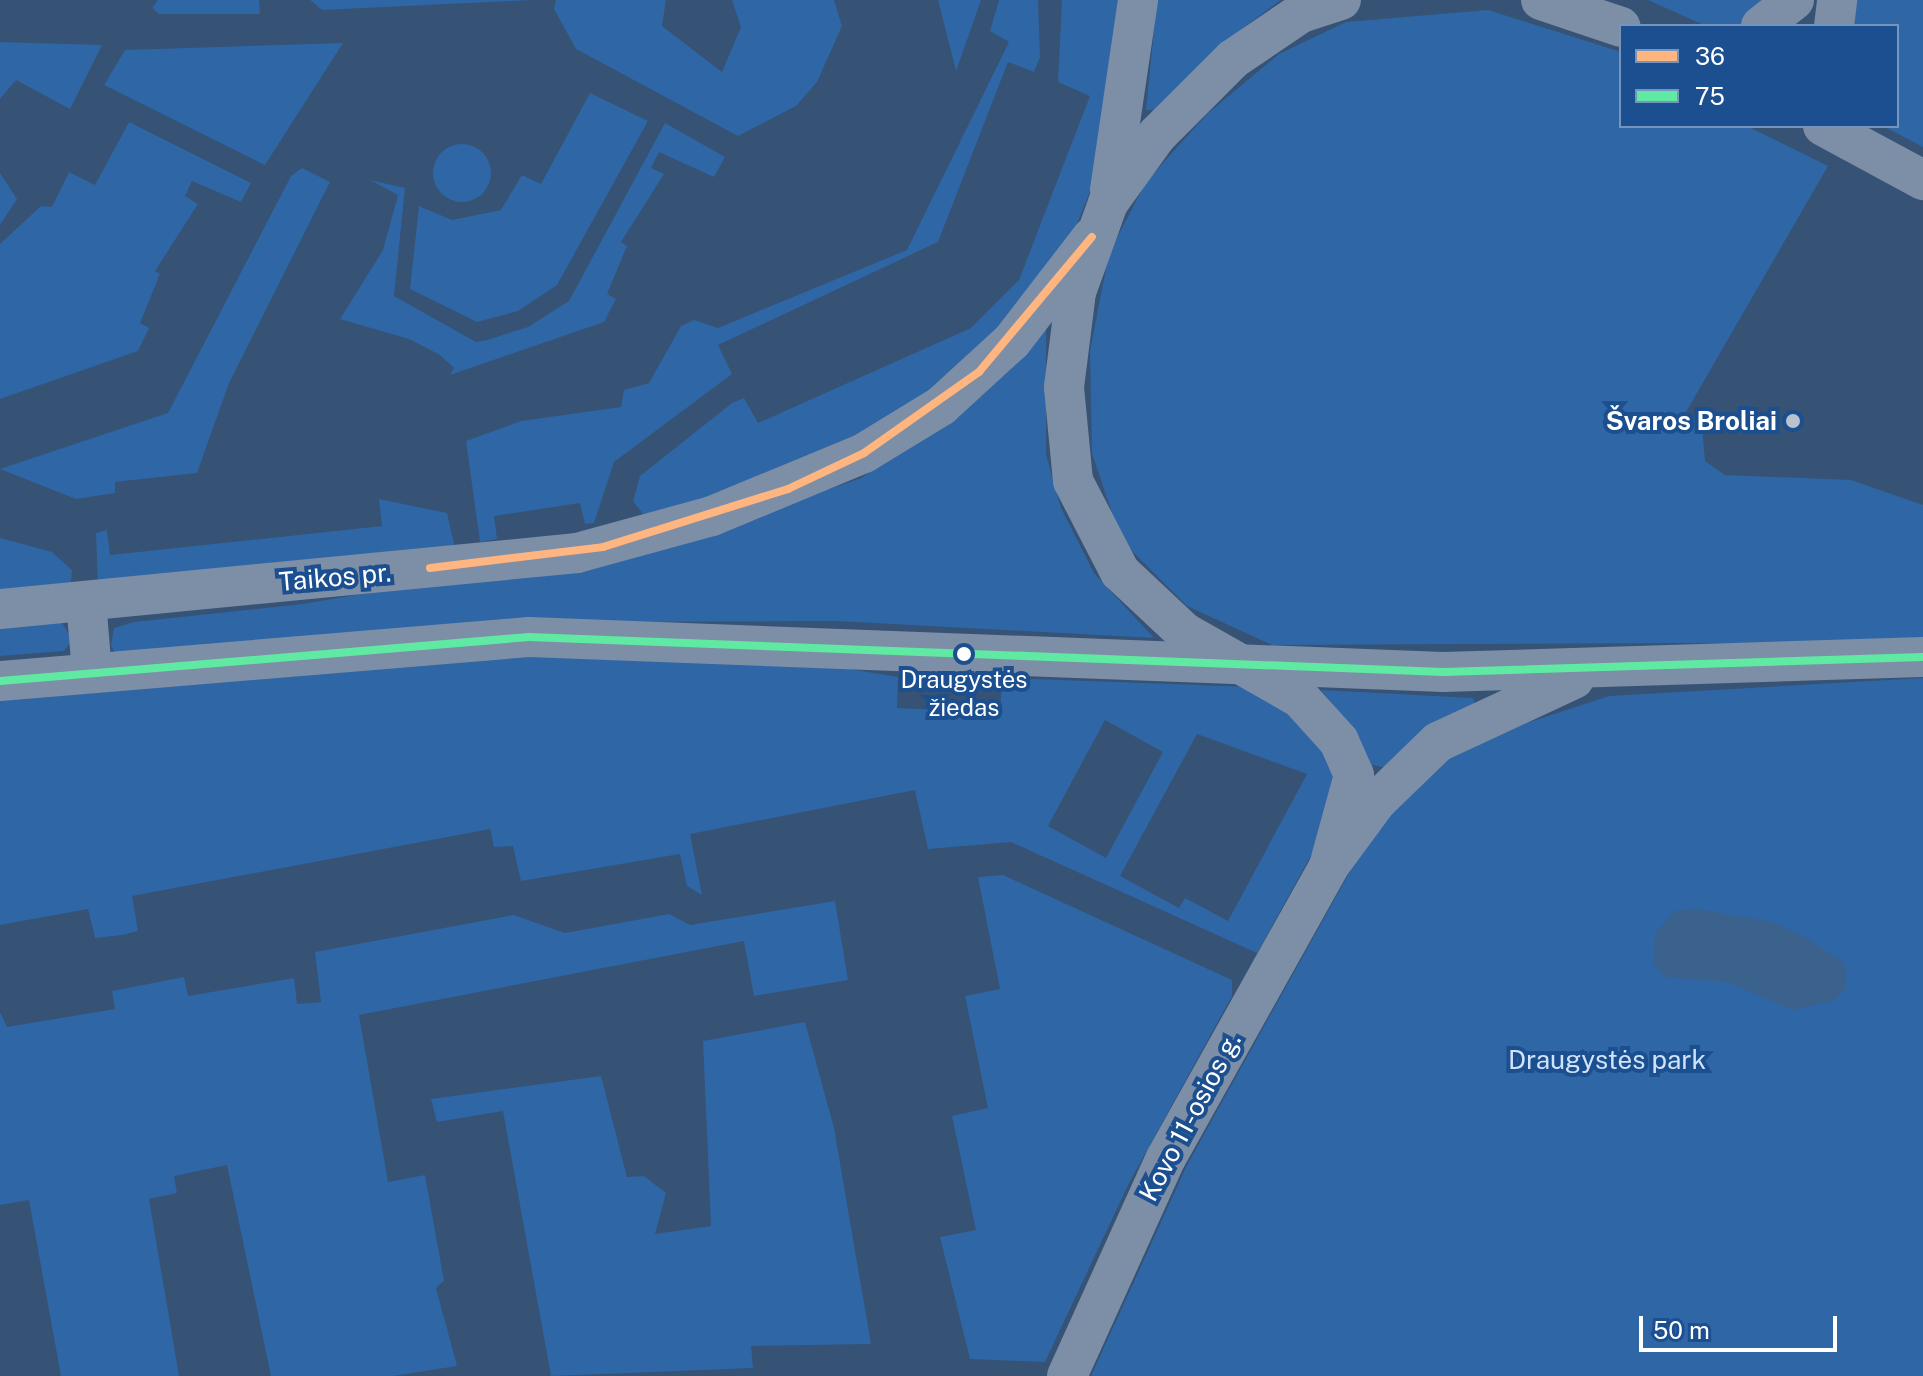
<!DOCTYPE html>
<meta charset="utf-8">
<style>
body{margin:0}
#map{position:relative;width:1923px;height:1376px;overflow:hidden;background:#365274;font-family:"Public Sans",sans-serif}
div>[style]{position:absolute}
.green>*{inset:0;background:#2f66a5}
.round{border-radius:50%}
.water>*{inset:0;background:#3b618d}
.major>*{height:40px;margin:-20px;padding:0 20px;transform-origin:20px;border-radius:20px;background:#7d8ea7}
.bus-1>*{height:8px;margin:-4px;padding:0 4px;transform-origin:4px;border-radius:4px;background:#ffb580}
.bus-2>*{height:8px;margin:-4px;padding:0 4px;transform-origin:4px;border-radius:4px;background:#60e9a3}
.dots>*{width:22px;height:22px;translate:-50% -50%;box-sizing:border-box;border:4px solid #1b4f8f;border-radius:50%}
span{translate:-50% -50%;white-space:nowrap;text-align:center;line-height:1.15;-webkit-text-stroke:8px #1b4f8f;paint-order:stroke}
.bus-label{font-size:24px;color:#fff}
.poi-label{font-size:26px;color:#fff;font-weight:700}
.right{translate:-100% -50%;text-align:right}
.street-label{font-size:26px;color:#fff}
.park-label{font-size:26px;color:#cfe3fa}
.legend{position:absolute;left:1619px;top:24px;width:280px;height:104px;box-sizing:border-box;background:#1b4f8f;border:2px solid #7695bc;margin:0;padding:10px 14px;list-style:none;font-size:24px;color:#fff}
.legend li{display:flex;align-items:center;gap:16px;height:40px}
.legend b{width:40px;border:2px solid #7695bc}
.scale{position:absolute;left:1639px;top:1316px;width:198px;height:36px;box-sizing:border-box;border:4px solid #fff;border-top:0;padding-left:10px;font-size:24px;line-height:28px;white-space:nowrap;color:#fff;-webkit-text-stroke:6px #1b4f8f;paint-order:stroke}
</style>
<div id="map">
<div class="green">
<i style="clip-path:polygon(158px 0,259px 0,260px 14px,159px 14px,152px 8px)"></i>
<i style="clip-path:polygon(310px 0,532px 0,322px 10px)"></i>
<i style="clip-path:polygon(556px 0,666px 0,662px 26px,722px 72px,741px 27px,732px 0,834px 0,842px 26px,817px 82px,796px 106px,738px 136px,576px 49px,554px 9px)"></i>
<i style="clip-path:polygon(938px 0,981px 0,956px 71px)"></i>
<i style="clip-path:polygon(999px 0,1038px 0,1040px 57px,1034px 72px,1008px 62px,938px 242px,718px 345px,732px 374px,614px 462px,594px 523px,585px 524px,580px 503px,494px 516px,497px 539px,480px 542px,466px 441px,521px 421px,621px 407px,624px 390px,649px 383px,681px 326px,694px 320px,718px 328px,907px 250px,1009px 42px,990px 31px)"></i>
<i style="clip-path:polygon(1062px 0,1122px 0,1093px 184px,1074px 231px,984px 351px,896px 418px,693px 503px,643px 514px,633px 501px,640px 476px,732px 403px,744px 398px,758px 423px,971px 328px,1019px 280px,1090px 96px,1058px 82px)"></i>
<i style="clip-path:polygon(1157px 0,1281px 0,1228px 39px,1156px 110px,1146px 110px)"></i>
<i style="clip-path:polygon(1648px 0,1779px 0,1743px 26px,1706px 26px)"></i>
<i style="clip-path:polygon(1852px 0,1923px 0,1923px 147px,1883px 126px,1897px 126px,1897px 26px,1850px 26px)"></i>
<i style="clip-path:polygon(1488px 10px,1621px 52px,1621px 126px,1747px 126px,1828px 166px,1686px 412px,1702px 424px,1705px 461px,1725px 475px,1851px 480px,1923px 505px,1923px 642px,1272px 645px,1187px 606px,1121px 540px,1092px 453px,1090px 351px,1109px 253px,1146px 182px,1207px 114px,1279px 54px,1346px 22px)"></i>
<i style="clip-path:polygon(0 42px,102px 45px,70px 109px,16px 80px,0 99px)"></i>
<i style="clip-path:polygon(343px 43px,265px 165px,104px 85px,125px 50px)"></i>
<i style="clip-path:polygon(590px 93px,648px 121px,557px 285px,518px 311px,477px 322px,410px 289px,419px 206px,452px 220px,501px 210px,522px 175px,541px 184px)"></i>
<i style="clip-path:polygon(129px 122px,251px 183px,241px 202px,192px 181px,185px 196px,198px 204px,155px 271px,160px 274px,140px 323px,149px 328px,138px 351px,0 399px,0 244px,41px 206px,52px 207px,69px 172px,95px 185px)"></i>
<i style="clip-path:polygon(665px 123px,725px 157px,714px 177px,659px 152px,651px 168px,664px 174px,621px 242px,627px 246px,607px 294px,616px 299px,604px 322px,450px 375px,454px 368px,440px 355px,409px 339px,340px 319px,383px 250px,398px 195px,370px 180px,405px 188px,394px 296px,476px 342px,487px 340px,528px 327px,569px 301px)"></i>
<i class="round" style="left:433px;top:144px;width:58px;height:58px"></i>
<i style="clip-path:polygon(302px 168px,330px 182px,229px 383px,197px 473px,115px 482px,115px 493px,76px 499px,0 469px,168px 413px,291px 176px)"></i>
<i style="clip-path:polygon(0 173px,17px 199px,0 225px)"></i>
<i style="clip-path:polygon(1046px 329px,1046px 455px,1061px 508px,1094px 573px,1154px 638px,837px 621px,636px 622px,116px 654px,111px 646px,114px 628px,134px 622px,303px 604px,690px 538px,861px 478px,967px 408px)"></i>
<i style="clip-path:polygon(379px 499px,447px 513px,455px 548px,98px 586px,96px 533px,107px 530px,110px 555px,382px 526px)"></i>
<i style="clip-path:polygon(0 538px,52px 552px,72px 570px,71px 584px,0 595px)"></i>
<i style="clip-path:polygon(60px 619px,72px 640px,64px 651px,0 656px,0 625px)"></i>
<i style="clip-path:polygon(evenodd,568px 654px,789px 659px,898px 677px,897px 708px,1000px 713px,1002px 682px,1034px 679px,1251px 687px,1284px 701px,1337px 764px,1334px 814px,1257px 953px,1011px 842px,928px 849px,915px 790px,690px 834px,702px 895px,687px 886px,680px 854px,521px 881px,513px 846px,494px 847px,490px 829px,132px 896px,138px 931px,122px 935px,95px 938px,88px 909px,0 925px,0 696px,568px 654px,1105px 720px,1163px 752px,1106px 858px,1048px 826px,1105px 720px,568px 654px,1197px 734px,1307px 774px,1228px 921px,1185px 898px,1179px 908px,1120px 876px,1197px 734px)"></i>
<i style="clip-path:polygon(1923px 678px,1923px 1376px,1091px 1376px,1187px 1165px,1363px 848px,1408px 789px,1460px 745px,1609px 696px)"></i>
<i style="clip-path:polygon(1321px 690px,1473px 698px,1475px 703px,1387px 768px,1367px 764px,1354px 731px)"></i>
<i style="clip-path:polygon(1003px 875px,1232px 980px,1232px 996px,1129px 1183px,1045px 1362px,970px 1359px,940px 1237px,976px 1230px,952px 1116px,988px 1108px,965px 996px,1000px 989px,978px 877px)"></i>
<i style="clip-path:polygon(835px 901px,848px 980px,754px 996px,744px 941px,359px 1015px,388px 1182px,425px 1175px,444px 1281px,436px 1288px,457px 1366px,393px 1376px,271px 1376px,227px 1165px,174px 1176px,177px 1193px,149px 1199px,179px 1376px,61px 1376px,29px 1200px,0 1205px,0 1012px,7px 1027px,115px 1009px,112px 991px,184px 977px,188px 996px,294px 978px,297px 1004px,321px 1002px,315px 952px,514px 915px,565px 933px,669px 914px,690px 925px)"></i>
<i style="clip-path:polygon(805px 1022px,834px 1128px,871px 1344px,751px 1346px,753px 1368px,551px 1376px,503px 1111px,437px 1122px,431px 1099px,601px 1076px,627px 1177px,644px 1176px,666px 1193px,655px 1234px,711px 1226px,703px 1041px)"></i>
</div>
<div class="water">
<i style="clip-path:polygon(1698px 909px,1772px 922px,1803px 936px,1846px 964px,1846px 988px,1833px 1001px,1792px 1010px,1728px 982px,1665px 977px,1653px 963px,1656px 932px,1675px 911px)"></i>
</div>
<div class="major">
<i style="left:1541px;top:0;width:84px;rotate:18.6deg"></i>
<i style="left:1761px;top:26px;width:42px;rotate:-38.2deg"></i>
<i style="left:1834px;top:26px;width:26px;rotate:-83deg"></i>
<i style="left:1823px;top:126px;width:114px;rotate:28.4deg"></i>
<i style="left:1110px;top:190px;width:192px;rotate:-81.6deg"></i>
<i style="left:86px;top:601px;width:72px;rotate:85.2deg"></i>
<i style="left:0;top:609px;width:580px;rotate:-5.54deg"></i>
<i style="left:577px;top:553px;width:140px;rotate:-15.3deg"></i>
<i style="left:712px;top:516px;width:165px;rotate:-22.5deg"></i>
<i style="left:864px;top:453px;width:90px;rotate:-31.4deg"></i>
<i style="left:941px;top:406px;width:96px;rotate:-42.5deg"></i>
<i style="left:1012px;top:341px;width:131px;rotate:-52.4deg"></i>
<i style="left:0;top:681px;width:531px;rotate:-4.75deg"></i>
<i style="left:529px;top:637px;width:915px;rotate:2.19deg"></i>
<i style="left:1443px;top:672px;width:480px;rotate:-1.8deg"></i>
<i style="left:1329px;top:866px;width:94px;rotate:-74.6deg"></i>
<i style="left:1354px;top:775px;width:37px;rotate:-114deg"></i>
<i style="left:1339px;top:741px;width:58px;rotate:-132.2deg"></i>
<i style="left:1300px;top:698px;width:133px;rotate:-150.4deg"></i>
<i style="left:1184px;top:632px;width:88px;rotate:-136.8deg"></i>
<i style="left:1120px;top:572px;width:102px;rotate:-117.3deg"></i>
<i style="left:1073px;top:481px;width:94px;rotate:-95.5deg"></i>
<i style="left:1064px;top:387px;width:96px;rotate:-82.8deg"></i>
<i style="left:1076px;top:292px;width:95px;rotate:-70.2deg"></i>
<i style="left:1108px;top:203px;width:84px;rotate:-54.2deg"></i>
<i style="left:1157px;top:135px;width:107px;rotate:-45deg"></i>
<i style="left:1233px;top:59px;width:82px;rotate:-34.1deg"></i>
<i style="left:1301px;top:13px;width:42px;rotate:-18deg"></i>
<i style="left:1067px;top:1376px;width:239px;rotate:-65.6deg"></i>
<i style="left:1166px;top:1158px;width:334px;rotate:-60.8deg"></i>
<i style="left:1329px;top:866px;width:79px;rotate:-53.7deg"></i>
<i style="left:1376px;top:802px;width:86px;rotate:-44.1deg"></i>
<i style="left:1438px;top:742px;width:150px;rotate:-24.9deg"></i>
</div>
<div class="bus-1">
<i style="left:430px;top:568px;width:174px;rotate:-6.9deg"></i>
<i style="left:603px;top:547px;width:194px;rotate:-17.4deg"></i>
<i style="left:788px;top:489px;width:84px;rotate:-25.3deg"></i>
<i style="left:864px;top:453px;width:141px;rotate:-35.2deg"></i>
<i style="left:979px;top:372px;width:176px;rotate:-50.1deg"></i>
</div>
<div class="bus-2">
<i style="left:0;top:681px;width:531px;rotate:-4.75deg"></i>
<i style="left:529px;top:637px;width:915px;rotate:2.19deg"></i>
<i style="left:1443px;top:672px;width:480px;rotate:-1.8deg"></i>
</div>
<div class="dots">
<i style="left:1793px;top:421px;background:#b9c2ce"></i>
<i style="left:964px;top:654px;background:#fff"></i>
</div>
<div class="bus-label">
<span style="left:964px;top:694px">Draugystės<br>žiedas</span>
</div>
<div class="poi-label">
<span class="right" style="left:1777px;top:421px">Švaros Broliai</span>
</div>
<div class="street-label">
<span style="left:335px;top:577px;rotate:-5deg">Taikos pr.</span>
<span style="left:1190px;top:1117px;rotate:-62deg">Kovo 11-osios g.</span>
</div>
<div class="park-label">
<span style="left:1607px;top:1060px">Draugystės park</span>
</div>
<ul class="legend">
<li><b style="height:10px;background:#ffb580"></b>36</li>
<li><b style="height:10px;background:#60e9a3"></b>75</li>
</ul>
<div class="scale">50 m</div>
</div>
